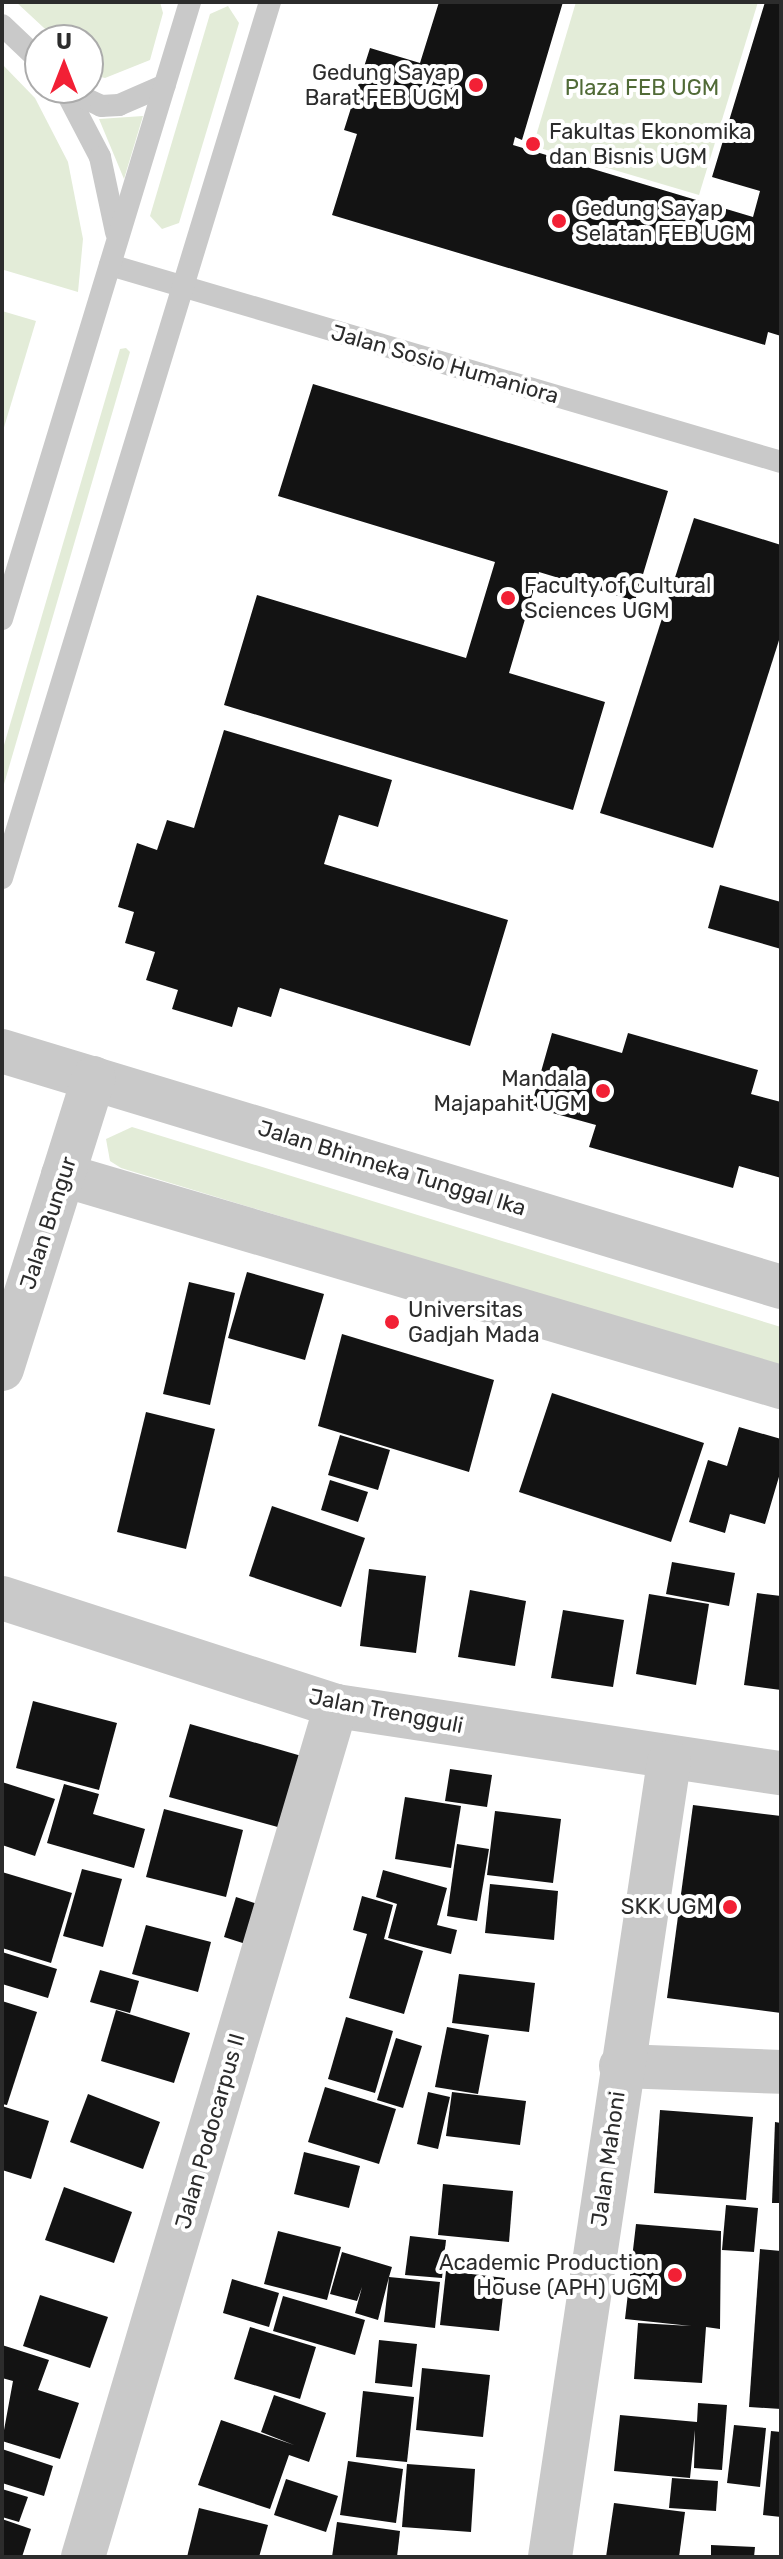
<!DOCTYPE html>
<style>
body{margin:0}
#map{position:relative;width:783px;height:2559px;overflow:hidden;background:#fff;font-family:Rubik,sans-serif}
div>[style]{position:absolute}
.green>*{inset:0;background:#e3ecd8}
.building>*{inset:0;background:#131313}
.lane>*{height:22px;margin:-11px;padding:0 11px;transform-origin:11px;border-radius:11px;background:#c9c9c9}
.street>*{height:44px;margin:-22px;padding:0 22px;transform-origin:22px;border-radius:22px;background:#c9c9c9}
.dots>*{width:22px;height:22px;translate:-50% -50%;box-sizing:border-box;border:4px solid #fff;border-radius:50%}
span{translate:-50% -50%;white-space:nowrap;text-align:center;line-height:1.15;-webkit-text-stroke:8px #fff;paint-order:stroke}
.poi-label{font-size:22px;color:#2c2c2c}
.right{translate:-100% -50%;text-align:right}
.left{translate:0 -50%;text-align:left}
.park-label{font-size:22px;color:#516b37}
.street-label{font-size:22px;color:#2c2c2c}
.frame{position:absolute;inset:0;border:4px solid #2c2c2c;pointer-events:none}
.north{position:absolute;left:24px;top:24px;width:80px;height:80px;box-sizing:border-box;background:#fff;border:2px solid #ababab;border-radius:50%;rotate:0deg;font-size:22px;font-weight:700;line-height:32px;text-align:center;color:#2c2c2c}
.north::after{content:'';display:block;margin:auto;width:28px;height:36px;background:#f22035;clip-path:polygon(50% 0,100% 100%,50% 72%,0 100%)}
</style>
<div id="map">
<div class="green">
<i style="clip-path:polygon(16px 2px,160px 2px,163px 13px,150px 60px,105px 78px,88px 74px,88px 40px,57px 40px)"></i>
<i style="clip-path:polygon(576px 2px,758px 2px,699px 195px,533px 146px)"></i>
<i style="clip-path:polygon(228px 6px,239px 23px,179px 223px,162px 229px,150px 216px,210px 14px)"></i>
<i style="clip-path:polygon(2px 64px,35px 98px,68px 162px,83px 239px,78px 292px,4px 270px)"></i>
<i style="clip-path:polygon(143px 116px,124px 179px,99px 119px)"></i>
<i style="clip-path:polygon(2px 311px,36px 321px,2px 434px)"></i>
<i style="clip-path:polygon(126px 348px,130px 352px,2px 791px,2px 752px,120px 349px)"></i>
<i style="clip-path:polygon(132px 1127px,781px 1327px,781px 1368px,121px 1168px,110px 1161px,106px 1139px)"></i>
</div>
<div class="building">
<i style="clip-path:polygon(439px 2px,563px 2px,522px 140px,515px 137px,513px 145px,753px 217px,760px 191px,712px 177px,765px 2px,781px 2px,781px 336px,768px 332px,765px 345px,332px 215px,357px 134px,344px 130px,370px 48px,420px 63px)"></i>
<i style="clip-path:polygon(313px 384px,668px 491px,635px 601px,539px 572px,509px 673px,605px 702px,573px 810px,224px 705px,257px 595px,466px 658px,495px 562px,278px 496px)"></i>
<i style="clip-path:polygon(694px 518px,781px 545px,781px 634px,713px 848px,600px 813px)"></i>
<i style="clip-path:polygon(224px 730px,392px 780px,378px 827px,339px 815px,324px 864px,508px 920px,470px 1046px,280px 988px,271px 1017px,238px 1007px,232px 1027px,172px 1009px,178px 990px,146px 980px,155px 952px,125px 943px,134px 912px,118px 907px,137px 843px,157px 850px,167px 820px,194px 828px)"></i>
<i style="clip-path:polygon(720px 885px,781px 902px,781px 949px,708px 928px)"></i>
<i style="clip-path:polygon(552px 1033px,622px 1053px,628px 1033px,758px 1070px,751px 1094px,781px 1102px,781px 1178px,739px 1166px,733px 1188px,589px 1147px,596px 1125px,531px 1107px)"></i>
<i style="clip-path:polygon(247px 1272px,324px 1294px,305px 1360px,228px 1338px)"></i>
<i style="clip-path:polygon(189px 1282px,235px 1293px,210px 1405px,163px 1394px)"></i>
<i style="clip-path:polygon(342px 1334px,494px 1380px,469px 1472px,318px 1426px)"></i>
<i style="clip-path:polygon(552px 1393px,704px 1443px,671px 1542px,519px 1492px)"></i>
<i style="clip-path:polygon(146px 1412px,215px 1429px,186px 1549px,117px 1532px)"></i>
<i style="clip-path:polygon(739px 1427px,781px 1439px,781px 1470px,765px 1524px,730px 1514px,725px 1533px,689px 1522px,708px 1460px,727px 1466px)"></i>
<i style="clip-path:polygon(340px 1435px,390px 1450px,378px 1490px,328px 1475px)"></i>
<i style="clip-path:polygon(330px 1480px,368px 1492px,358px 1522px,321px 1510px)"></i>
<i style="clip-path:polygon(272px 1506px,365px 1538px,341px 1607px,249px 1576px)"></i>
<i style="clip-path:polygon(672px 1562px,735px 1573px,729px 1606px,666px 1594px)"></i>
<i style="clip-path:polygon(369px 1569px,426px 1576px,416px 1653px,360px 1646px)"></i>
<i style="clip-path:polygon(470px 1590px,526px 1601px,515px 1666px,458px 1657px)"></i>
<i style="clip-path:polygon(757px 1593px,781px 1596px,781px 1690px,744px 1685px)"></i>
<i style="clip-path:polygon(649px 1594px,709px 1604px,696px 1685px,636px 1674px)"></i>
<i style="clip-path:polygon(563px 1610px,624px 1620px,613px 1687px,551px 1678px)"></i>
<i style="clip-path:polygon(33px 1701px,117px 1723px,99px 1790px,16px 1768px)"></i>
<i style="clip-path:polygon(190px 1724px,305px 1757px,285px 1829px,169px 1797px)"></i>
<i style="clip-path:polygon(450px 1769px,492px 1775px,487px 1807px,445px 1801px)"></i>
<i style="clip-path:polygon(2px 1782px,55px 1799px,35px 1856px,2px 1845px)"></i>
<i style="clip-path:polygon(64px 1784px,99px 1794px,93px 1814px,145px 1829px,134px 1868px,47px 1843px)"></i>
<i style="clip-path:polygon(405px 1797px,461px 1806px,451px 1868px,395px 1859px)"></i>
<i style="clip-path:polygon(693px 1805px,781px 1816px,781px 2013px,667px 1998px)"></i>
<i style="clip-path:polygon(164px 1809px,243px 1830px,226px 1897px,146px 1877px)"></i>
<i style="clip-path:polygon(495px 1811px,561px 1819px,553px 1883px,487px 1875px)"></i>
<i style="clip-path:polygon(457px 1844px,489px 1849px,477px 1921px,447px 1916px)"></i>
<i style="clip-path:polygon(82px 1869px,122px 1879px,103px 1947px,63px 1936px)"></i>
<i style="clip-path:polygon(383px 1870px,447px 1888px,437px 1925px,457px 1930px,451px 1954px,388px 1938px,397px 1904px,376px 1897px)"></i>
<i style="clip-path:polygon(2px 1872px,72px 1893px,51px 1963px,2px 1948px)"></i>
<i style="clip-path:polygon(490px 1884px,558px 1891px,554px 1940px,485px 1933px)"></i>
<i style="clip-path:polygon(362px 1896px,393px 1905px,384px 1939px,423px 1951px,404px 2014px,349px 1998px,367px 1934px,353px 1930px)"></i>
<i style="clip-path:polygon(236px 1897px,267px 1907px,255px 1947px,224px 1937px)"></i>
<i style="clip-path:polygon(146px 1925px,211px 1942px,198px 1992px,132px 1974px)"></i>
<i style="clip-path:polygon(2px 1952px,57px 1969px,48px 1998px,2px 1984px)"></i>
<i style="clip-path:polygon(100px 1970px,139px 1981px,130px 2013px,90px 2002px)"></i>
<i style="clip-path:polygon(459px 1974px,535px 1983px,529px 2032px,452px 2023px)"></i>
<i style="clip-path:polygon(2px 2001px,37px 2012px,7px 2105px,2px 2104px)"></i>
<i style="clip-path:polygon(116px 2010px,190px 2033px,174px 2083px,101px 2061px)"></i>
<i style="clip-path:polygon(346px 2017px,393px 2031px,375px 2093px,328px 2079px)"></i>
<i style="clip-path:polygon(447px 2027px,489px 2035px,478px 2094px,435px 2087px)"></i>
<i style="clip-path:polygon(396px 2038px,422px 2046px,403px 2108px,377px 2100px)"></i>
<i style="clip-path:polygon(325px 2087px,396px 2109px,379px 2164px,308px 2142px)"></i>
<i style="clip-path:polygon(428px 2092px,450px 2097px,438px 2149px,417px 2144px)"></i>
<i style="clip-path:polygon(452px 2092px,526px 2101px,520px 2145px,446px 2136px)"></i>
<i style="clip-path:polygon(88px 2094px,160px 2122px,143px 2169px,70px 2142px)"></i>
<i style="clip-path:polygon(2px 2106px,49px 2121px,31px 2179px,2px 2170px)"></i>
<i style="clip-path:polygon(660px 2110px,753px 2117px,746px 2200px,654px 2193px)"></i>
<i style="clip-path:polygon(775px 2122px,781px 2123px,781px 2203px,772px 2203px)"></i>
<i style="clip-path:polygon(304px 2152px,360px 2166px,349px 2208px,294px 2194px)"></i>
<i style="clip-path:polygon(443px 2184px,513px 2191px,509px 2242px,438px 2235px)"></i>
<i style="clip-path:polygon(64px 2187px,132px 2212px,114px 2263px,45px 2240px)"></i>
<i style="clip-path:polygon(726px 2205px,758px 2208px,754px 2252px,722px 2250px)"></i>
<i style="clip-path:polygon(636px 2224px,721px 2231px,720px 2329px,706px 2327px,702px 2383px,634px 2379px,638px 2323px,691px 2326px,625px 2319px)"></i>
<i style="clip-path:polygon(278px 2231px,341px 2247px,327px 2300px,264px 2284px)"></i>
<i style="clip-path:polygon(410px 2236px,446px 2240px,442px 2278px,405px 2275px)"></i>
<i style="clip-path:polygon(760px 2249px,781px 2251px,781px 2409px,749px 2407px)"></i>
<i style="clip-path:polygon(342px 2252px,392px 2267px,389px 2277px,440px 2282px,435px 2328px,384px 2322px,389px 2277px,378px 2320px,355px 2313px,362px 2287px,357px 2301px,330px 2294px)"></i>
<i style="clip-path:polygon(446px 2271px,505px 2278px,499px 2331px,440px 2325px)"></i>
<i style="clip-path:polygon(232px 2279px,279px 2293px,269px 2327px,223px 2313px)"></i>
<i style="clip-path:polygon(40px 2295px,108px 2317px,90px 2368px,23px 2346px)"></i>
<i style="clip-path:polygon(283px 2296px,365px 2320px,355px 2355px,273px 2331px)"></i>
<i style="clip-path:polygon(250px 2327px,316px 2347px,300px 2399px,234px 2379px)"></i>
<i style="clip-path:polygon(379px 2340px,417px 2344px,412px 2387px,375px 2383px)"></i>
<i style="clip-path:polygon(2px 2345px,49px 2360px,38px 2390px,79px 2403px,60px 2459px,2px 2441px,13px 2381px,2px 2378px)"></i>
<i style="clip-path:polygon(422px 2368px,490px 2375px,483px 2437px,416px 2430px)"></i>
<i style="clip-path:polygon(363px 2391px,414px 2397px,407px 2462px,356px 2457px)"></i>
<i style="clip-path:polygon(274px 2395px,326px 2413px,309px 2462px,289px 2455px,270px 2509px,198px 2485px,221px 2420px,294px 2445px,261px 2432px)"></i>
<i style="clip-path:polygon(698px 2403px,727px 2405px,722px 2470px,694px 2468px,695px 2430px,690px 2478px,614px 2471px,620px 2415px,697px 2422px)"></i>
<i style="clip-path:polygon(734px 2425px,766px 2428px,760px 2487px,727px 2483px)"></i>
<i style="clip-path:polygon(771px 2431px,781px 2432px,781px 2517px,763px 2515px)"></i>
<i style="clip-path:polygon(2px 2449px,53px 2466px,44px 2496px,2px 2483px)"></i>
<i style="clip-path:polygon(348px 2461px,403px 2469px,396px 2523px,340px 2515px)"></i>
<i style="clip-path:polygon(407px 2464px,475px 2469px,471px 2532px,402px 2527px)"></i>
<i style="clip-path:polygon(672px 2478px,718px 2481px,716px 2511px,669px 2508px)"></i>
<i style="clip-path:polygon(286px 2479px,338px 2496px,326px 2532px,274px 2515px)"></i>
<i style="clip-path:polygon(2px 2489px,28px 2497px,19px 2522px,2px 2517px)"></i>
<i style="clip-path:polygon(614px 2503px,685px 2512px,679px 2557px,606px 2557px)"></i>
<i style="clip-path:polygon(199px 2508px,268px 2525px,259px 2557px,187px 2557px)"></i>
<i style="clip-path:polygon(2px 2519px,31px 2529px,22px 2557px,2px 2557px)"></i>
<i style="clip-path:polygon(337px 2522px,400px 2531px,397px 2557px,332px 2557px)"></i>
<i style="clip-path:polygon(711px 2545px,755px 2547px,754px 2557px,711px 2557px)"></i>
</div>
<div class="lane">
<i style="left:2px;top:25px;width:52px;rotate:43.5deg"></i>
<i style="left:64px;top:88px;width:78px;rotate:62.4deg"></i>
<i style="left:100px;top:157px;width:77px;rotate:78deg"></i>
<i style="left:65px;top:89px;width:40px;rotate:25deg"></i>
<i style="left:101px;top:106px;width:18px;rotate:-3deg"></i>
<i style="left:119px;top:105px;width:50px;rotate:-23.5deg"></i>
<i style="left:110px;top:265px;width:699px;rotate:16.36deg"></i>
<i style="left:2px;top:619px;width:645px;rotate:-73.05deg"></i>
<i style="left:2px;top:878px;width:916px;rotate:-72.99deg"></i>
</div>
<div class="street">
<i style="left:2px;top:1051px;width:814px;rotate:16.85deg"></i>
<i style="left:63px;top:1175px;width:749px;rotate:16.45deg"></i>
<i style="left:2px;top:1369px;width:305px;rotate:-72.5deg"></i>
<i style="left:2px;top:1598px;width:351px;rotate:17.9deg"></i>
<i style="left:336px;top:1706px;width:450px;rotate:8.6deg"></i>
<i style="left:621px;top:2066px;width:160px;rotate:2.1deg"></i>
<i style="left:83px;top:2557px;width:888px;rotate:-73.44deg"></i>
<i style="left:550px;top:2557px;width:804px;rotate:-81.49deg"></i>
</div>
<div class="dots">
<i style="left:476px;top:85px;background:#f22035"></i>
<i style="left:533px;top:144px;background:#f22035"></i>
<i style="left:559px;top:221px;background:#f22035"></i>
<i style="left:508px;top:598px;background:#f22035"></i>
<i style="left:603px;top:1091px;background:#f22035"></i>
<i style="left:392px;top:1322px;background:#f22035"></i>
<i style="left:730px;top:1907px;background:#f22035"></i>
<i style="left:675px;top:2275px;background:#f22035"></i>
</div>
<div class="poi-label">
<span class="right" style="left:460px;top:85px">Gedung Sayap<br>Barat FEB UGM</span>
<span class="left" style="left:549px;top:144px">Fakultas Ekonomika<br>dan Bisnis UGM</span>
<span class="left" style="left:575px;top:221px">Gedung Sayap<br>Selatan FEB UGM</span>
<span class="left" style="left:524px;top:598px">Faculty of Cultural<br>Sciences UGM</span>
<span class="right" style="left:587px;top:1091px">Mandala<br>Majapahit UGM</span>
<span class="left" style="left:408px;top:1322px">Universitas<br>Gadjah Mada</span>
<span class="right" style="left:714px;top:1907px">SKK UGM</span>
<span class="right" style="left:659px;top:2275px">Academic Production<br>House (APH) UGM</span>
</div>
<div class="park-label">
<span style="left:642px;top:88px">Plaza FEB UGM</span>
</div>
<div class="street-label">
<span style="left:445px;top:364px;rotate:16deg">Jalan Sosio Humaniora</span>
<span style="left:392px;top:1168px;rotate:17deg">Jalan Bhinneka Tunggal Ika</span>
<span style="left:48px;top:1223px;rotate:-72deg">Jalan Bungur</span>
<span style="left:386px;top:1711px;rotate:11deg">Jalan Trengguli</span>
<span style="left:210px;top:2131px;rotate:-74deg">Jalan Podocarpus II</span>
<span style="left:608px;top:2159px;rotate:-82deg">Jalan Mahoni</span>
</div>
<div class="frame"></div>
<div class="north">U</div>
</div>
